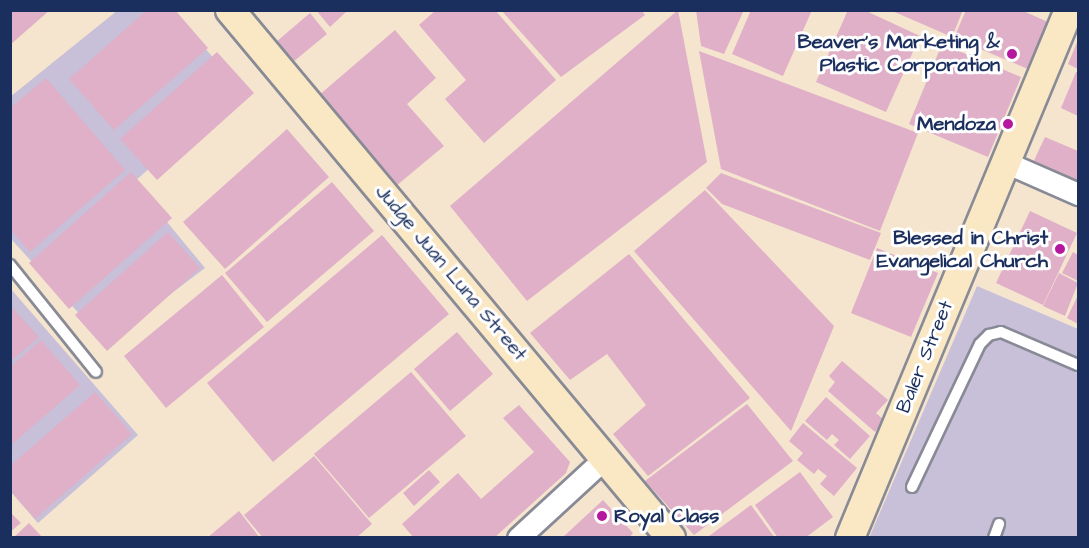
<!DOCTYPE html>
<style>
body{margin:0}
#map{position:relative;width:1089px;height:548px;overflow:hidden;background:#f5e5ce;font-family:"Architects Daughter",sans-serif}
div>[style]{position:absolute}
.industrial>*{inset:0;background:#c8bfd8}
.building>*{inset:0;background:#dfb0c8}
.roads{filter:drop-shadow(2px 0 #888a96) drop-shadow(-2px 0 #888a96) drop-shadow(0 2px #888a96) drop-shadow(0 -2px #888a96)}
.lane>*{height:10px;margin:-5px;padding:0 5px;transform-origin:5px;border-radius:5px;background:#fff}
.street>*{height:21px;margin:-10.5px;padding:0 10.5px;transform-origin:10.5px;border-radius:10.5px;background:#fff}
.secondary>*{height:28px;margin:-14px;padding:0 14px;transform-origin:14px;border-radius:14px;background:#fae7c3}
.dots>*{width:16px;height:16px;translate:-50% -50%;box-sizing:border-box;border:3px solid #fff;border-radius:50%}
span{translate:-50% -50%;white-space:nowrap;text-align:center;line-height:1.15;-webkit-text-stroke:6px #fff;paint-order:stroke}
.poi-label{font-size:20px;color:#1b2f5e;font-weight:700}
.right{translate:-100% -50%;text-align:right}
.left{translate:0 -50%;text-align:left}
.street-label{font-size:20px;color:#1b2f5e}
.frame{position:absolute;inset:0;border:12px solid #1b2f5e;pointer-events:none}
</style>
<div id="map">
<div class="industrial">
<i style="clip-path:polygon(118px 10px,171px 11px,240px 87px,134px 182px,205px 268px,106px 343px,11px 239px,10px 97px)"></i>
<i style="clip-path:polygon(977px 286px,1078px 329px,1078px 537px,869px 538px)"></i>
<i style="clip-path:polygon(10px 288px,138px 435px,38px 523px,11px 492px)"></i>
</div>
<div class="building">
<i style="clip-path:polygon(10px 10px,50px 10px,10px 45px)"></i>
<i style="clip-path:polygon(147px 10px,175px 10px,208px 48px,114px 130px,69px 79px)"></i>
<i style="clip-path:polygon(316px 10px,348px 10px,330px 27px)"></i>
<i style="clip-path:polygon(436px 10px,495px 10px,556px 80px,484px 143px,445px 99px,466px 80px,419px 25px)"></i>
<i style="clip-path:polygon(501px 10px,641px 10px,645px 15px,561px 77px)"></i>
<i style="clip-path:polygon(678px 10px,707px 162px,527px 301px,450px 206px)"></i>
<i style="clip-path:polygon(696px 10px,744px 10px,724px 54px,701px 46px)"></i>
<i style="clip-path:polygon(751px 10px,812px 10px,783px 76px,732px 54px)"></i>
<i style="clip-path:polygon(848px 10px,864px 10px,920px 36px,886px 112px,816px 82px)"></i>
<i style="clip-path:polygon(890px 10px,963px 10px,952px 37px)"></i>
<i style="clip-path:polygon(966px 10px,1021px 10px,1048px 22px,1028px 69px,954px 38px)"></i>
<i style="clip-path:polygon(310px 13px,327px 34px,293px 62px,276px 42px)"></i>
<i style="clip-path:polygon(395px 30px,436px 78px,407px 104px,444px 146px,396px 186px,318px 96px)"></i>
<i style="clip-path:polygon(1078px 40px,1078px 69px,1068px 64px)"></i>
<i style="clip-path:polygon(942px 44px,1021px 77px,988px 157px,909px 124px)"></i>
<i style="clip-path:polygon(699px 51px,918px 133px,880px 231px,721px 169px)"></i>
<i style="clip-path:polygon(217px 52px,254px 93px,157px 180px,120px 139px)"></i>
<i style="clip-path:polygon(1076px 72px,1078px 73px,1078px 116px,1061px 108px)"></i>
<i style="clip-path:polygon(46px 78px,125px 170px,30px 252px,10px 229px,10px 108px)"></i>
<i style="clip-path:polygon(287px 129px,329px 177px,225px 269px,183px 222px)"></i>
<i style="clip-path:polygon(1045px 137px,1078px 151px,1078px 188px,1031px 167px)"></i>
<i style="clip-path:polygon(131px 172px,172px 218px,69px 309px,29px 263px)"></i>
<i style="clip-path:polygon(721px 173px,881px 233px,870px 260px,722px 204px,706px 188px)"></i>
<i style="clip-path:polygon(332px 182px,374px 231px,267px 322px,225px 273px)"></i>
<i style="clip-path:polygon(705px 190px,834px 326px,791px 431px,634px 251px)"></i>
<i style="clip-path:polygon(1030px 211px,1077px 233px,1043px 305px,996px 283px)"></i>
<i style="clip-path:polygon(168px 232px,200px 268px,107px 351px,75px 315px)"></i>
<i style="clip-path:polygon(382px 235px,449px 314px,273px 462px,207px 383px)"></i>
<i style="clip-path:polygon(877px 248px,938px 273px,911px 337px,851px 313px)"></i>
<i style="clip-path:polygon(1073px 252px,1078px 255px,1078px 281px,1062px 273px)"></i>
<i style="clip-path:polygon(629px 254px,750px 398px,648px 476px,613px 434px,646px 405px,607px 354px,570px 380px,530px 333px)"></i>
<i style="clip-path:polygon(1059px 273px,1078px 283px,1065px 316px,1043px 306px)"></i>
<i style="clip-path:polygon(222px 275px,264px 327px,166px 408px,124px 356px)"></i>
<i style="clip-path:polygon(1078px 295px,1078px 324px,1067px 318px)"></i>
<i style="clip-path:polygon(10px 305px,39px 337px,10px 362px)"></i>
<i style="clip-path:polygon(457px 332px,493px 374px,450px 411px,414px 369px)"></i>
<i style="clip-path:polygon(41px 340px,80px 385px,10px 446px,10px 367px)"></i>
<i style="clip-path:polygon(842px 361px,888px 400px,876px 413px,885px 421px,875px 432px,828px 391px,835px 382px,829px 376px)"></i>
<i style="clip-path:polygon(411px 372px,466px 436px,369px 518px,314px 454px)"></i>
<i style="clip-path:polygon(95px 392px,132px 434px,35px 519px,10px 490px,10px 466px)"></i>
<i style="clip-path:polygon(826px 397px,870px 436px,850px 459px,834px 445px,839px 440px,832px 434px,827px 440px,805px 421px)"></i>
<i style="clip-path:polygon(747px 404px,793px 461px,694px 535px,645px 481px)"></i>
<i style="clip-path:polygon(519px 405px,570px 462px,566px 473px,494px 538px,414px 538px,402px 524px,458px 473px,481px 499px,534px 452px,503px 418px)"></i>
<i style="clip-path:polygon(803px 423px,857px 468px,834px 496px,820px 484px,827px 476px,818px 469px,814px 474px,797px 460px,803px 453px,789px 441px)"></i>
<i style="clip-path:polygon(314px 456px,372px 524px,356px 538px,263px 538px,244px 515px)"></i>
<i style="clip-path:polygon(429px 470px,440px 482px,414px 506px,403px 493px)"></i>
<i style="clip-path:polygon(800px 472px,833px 517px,805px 538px,778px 538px,755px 505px)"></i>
<i style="clip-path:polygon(603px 500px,633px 533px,629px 538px,562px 538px)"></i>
<i style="clip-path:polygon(751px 505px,775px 538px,710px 538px,709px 536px)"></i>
<i style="clip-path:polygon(239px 511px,260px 538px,207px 538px)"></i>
<i style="clip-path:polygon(10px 512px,21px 523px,10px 532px)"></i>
<i style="clip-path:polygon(29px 523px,43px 538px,13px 538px)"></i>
</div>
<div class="roads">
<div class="lane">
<i style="left:10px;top:265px;width:137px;rotate:51.2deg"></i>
<i style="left:912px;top:487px;width:158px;rotate:-64.6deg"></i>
<i style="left:980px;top:344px;width:13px;rotate:-45deg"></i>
<i style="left:989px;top:335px;width:12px;rotate:-14deg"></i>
<i style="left:1001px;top:332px;width:84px;rotate:23.2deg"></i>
<i style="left:994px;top:538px;width:15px;rotate:-70deg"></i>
</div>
<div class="street">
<i style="left:1005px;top:162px;width:80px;rotate:23.7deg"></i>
<i style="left:518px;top:538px;width:120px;rotate:-42.6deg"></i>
</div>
<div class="secondary">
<i style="left:230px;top:10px;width:688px;rotate:50.13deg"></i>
<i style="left:850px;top:538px;width:572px;rotate:-67.47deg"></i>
</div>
</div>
<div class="dots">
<i style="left:1012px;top:54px;background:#b5179e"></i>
<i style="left:1008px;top:124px;background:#b5179e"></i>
<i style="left:1060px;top:249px;background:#b5179e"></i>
<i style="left:602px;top:516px;background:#b5179e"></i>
</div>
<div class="poi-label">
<span class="right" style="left:1000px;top:54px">Beaver's Marketing &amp;<br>Plastic Corporation</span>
<span class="right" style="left:996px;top:124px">Mendoza</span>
<span class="right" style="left:1048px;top:250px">Blessed in Christ<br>Evangelical Church</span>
<span class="left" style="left:614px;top:516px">Royal Class</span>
</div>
<div class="street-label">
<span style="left:451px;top:273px;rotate:50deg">Judge Juan Luna Street</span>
<span style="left:925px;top:357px;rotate:-68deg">Baler Street</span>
</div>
<div class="frame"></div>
</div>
